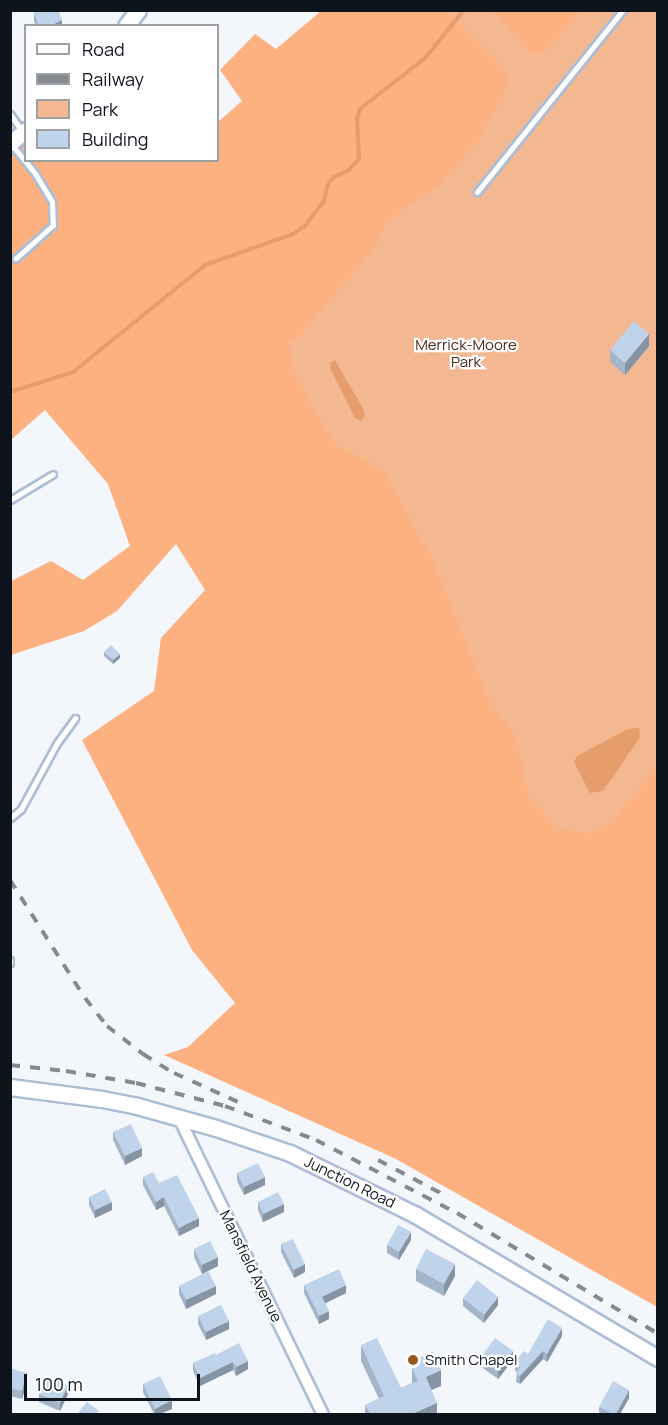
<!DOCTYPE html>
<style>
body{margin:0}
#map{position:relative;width:668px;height:1425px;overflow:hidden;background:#f3f7fc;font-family:Manrope,sans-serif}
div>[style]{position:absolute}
.green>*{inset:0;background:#f3b791}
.forest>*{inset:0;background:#fdb080}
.water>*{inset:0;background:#e69c6b}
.stream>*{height:4px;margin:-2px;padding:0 2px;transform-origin:2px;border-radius:2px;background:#e69c6b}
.roads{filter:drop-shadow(2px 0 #abbed6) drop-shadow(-2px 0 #abbed6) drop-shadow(0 2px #abbed6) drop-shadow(0 -2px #abbed6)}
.lane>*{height:5px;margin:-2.5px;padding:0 2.5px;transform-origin:2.5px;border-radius:2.5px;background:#fff}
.street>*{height:10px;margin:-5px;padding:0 5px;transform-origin:5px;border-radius:5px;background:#fff}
.secondary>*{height:15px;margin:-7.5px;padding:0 7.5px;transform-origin:7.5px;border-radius:7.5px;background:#fff}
.rail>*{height:4px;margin-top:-2px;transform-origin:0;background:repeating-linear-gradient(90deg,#848a90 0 10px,transparent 0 20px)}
.wall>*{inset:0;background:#a4b5c9}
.shaded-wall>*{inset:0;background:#8694a4}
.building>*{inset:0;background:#bfd3ea}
.dots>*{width:16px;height:16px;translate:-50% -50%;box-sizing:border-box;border:3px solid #fff;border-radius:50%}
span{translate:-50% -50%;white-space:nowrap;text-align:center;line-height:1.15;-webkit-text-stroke:4.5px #fff;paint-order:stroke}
.park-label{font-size:15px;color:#472814}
.street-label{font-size:15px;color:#0d141c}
.poi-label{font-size:15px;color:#0d141c}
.left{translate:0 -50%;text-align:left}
.frame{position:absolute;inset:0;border:12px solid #0d141c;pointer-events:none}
.legend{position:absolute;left:24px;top:24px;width:195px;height:138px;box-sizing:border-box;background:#fff;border:2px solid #9ea1a4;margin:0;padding:8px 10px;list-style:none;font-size:18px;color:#0d141c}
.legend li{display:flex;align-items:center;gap:12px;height:30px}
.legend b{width:30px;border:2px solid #9ea1a4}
.scale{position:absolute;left:24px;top:1374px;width:176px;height:27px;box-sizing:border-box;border:3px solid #0d141c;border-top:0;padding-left:8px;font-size:18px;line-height:21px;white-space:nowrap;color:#0d141c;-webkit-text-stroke:4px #fff;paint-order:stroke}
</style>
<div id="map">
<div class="green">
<i style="clip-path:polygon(405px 11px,657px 11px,658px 866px,517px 938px,249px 336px)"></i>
</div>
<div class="forest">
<i style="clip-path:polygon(321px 11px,448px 11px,497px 60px,507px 77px,503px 100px,490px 118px,480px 139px,439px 185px,387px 222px,376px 246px,303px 332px,289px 343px,295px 376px,335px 444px,367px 460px,387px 475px,435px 565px,491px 705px,516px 735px,529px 796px,558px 829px,591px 834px,612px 820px,657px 768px,657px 1307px,396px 1159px,164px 1055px,188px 1047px,235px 1003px,192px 950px,82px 740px,154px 691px,161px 638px,205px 590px,176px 544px,117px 611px,84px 631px,11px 655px,11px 581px,51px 561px,83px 580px,130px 546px,108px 484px,45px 410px,11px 440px,11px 150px,25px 139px,26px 160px,218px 160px,218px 122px,242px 101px,220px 70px,255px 34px,276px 49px)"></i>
<i style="clip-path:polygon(492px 11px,582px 11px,544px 53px,532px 54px)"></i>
</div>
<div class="water">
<i style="clip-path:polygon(335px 360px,362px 407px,365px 415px,362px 421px,355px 418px,330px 368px,331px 362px)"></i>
<i style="clip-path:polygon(639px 728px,640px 737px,611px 780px,602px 791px,590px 793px,574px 762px,577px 756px,628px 729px)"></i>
</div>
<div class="stream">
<i style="left:10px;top:392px;width:66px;rotate:-17.6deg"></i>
<i style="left:73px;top:372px;width:170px;rotate:-39deg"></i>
<i style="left:205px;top:265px;width:93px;rotate:-19.4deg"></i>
<i style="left:293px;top:234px;width:14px;rotate:-34deg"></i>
<i style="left:305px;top:226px;width:31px;rotate:-53deg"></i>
<i style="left:324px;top:201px;width:18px;rotate:-77deg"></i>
<i style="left:328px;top:183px;width:8px;rotate:-45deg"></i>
<i style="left:334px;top:177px;width:17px;rotate:-25deg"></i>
<i style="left:349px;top:170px;width:15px;rotate:-48deg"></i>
<i style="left:359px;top:159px;width:40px;rotate:-92.9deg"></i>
<i style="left:357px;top:119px;width:10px;rotate:-73deg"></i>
<i style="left:360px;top:109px;width:83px;rotate:-38.1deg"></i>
<i style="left:425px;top:58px;width:62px;rotate:-50.9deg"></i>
</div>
<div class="roads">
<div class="lane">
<i style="left:10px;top:114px;width:21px;rotate:55deg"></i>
<i style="left:12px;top:145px;width:38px;rotate:51deg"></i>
<i style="left:36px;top:175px;width:31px;rotate:59deg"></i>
<i style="left:52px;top:202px;width:23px;rotate:88deg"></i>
<i style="left:53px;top:225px;width:50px;rotate:138.3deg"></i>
<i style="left:477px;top:192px;width:233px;rotate:-51.3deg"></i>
<i style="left:10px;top:500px;width:50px;rotate:-31.2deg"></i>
<i style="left:10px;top:818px;width:14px;rotate:-39deg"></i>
<i style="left:21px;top:809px;width:75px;rotate:-61.4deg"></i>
<i style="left:57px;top:743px;width:31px;rotate:-54deg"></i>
<i style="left:10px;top:960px;width:3px;rotate:90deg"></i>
</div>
<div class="street">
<i style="left:179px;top:1118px;width:329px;rotate:64.1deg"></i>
</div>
<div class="secondary">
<i style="left:126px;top:26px;width:20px;rotate:-53deg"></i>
<i style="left:10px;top:143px;width:21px;rotate:-39deg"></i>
<i style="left:10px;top:1087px;width:93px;rotate:7.4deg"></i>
<i style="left:102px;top:1099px;width:36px;rotate:11deg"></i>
<i style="left:137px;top:1106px;width:82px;rotate:15.6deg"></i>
<i style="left:216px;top:1128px;width:78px;rotate:18.7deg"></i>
<i style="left:290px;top:1153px;width:140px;rotate:26.2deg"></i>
<i style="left:416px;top:1215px;width:281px;rotate:30.6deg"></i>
</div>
</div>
<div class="rail">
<i style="left:10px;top:880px;width:140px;rotate:57.6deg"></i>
<i style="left:85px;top:998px;width:36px;rotate:52deg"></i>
<i style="left:107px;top:1026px;width:46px;rotate:37.9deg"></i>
<i style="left:143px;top:1054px;width:36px;rotate:32deg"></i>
<i style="left:174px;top:1073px;width:78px;rotate:24.3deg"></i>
<i style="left:10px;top:1065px;width:56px;rotate:6.1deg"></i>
<i style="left:66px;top:1071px;width:71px;rotate:9.7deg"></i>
<i style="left:136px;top:1083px;width:92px;rotate:14.5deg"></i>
<i style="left:225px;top:1106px;width:97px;rotate:20.5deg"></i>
<i style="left:316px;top:1140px;width:159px;rotate:27.4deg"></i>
<i style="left:457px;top:1213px;width:235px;rotate:31deg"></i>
<i style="left:378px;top:1160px;width:75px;rotate:27.9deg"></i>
</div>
<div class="wall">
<i style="clip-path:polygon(39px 10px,58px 10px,62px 26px,36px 26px,34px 21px,34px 13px)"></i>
<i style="clip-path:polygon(649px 346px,625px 375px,610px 362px,610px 350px)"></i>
<i style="clip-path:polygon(104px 652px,120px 658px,113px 664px,104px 656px)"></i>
<i style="clip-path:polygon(113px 1132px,142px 1156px,125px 1165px,113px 1140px)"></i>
<i style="clip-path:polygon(237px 1173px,265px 1185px,244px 1195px,237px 1181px)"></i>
<i style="clip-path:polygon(143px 1177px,159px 1183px,199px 1226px,179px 1236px,164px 1206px,156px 1210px,143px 1185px)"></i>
<i style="clip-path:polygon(89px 1197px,112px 1210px,95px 1218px,89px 1205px)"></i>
<i style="clip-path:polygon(258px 1202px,284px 1212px,263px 1222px,258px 1210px)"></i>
<i style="clip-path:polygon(411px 1240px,399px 1260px,387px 1253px,387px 1245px)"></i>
<i style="clip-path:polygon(281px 1244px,305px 1272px,294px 1278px,281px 1252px)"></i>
<i style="clip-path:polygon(194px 1249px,218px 1266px,202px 1274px,194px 1257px)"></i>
<i style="clip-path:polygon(416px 1269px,455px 1276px,444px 1296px,416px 1281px)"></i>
<i style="clip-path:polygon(304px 1285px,346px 1293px,325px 1303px,329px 1319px,319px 1324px,304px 1293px)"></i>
<i style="clip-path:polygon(179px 1286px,216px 1294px,186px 1309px,179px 1294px)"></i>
<i style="clip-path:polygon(463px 1298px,498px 1305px,484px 1323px,463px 1306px)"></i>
<i style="clip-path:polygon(198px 1316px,229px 1329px,206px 1340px,198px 1324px)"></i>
<i style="clip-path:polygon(562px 1336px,547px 1362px,543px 1359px,520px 1384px,516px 1382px,517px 1372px,515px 1370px,515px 1361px)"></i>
<i style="clip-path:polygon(361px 1345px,401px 1388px,412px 1383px,412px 1368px,415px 1367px,415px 1360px,441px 1386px,431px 1390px,437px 1414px,365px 1414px,365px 1405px,379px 1399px,361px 1361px)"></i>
<i style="clip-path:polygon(216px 1355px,248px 1369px,236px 1376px,233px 1370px,200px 1386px,193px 1371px,193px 1363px)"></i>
<i style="clip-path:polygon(480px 1358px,513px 1360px,498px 1379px,480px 1366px)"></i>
<i style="clip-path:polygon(10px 1368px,27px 1381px,22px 1399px,10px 1396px)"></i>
<i style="clip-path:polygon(143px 1384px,172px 1409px,160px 1414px,154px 1414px,143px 1392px)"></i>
<i style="clip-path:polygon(39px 1394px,68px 1394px,60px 1411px,39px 1402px)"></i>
<i style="clip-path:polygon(629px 1398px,620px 1414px,599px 1414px,599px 1407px)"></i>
</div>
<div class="shaded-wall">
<i style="clip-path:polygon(62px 20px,62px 26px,50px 26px)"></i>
<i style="clip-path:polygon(649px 334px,649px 346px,625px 375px,625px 363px)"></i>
<i style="clip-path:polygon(120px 654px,120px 658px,113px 664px,113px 660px)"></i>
<i style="clip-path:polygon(142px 1148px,142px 1156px,125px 1165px,125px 1156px)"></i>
<i style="clip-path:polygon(265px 1177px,265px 1185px,244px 1195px,244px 1187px)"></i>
<i style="clip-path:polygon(164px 1197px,164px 1206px,156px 1210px,156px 1202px)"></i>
<i style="clip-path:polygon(112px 1202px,112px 1210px,95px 1218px,95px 1210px)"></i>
<i style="clip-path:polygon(284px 1204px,284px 1212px,263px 1222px,263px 1214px)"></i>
<i style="clip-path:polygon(199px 1218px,199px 1226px,179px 1236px,179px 1228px)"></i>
<i style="clip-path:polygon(411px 1232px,411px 1240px,399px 1260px,399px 1252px)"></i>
<i style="clip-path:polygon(218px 1257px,218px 1266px,202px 1274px,202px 1265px)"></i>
<i style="clip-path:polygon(305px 1264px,305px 1272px,294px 1278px,294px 1270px)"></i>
<i style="clip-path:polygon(455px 1264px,455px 1276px,444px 1296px,444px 1284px)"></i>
<i style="clip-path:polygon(346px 1285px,346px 1293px,322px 1305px,322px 1297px)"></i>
<i style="clip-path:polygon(216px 1286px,216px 1294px,186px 1309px,186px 1300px)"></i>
<i style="clip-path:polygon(498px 1297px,498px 1305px,484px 1323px,484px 1315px)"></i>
<i style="clip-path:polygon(329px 1311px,329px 1319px,319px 1324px,319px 1316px)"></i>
<i style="clip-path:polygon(229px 1321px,229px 1329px,206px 1340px,206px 1332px)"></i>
<i style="clip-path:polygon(562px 1328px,562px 1336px,547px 1362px,547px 1354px)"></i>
<i style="clip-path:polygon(513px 1351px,513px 1360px,498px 1379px,498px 1371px)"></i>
<i style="clip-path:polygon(543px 1351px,543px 1359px,520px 1384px,520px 1376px)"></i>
<i style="clip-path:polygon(248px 1361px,248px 1369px,236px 1376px,236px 1367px)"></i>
<i style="clip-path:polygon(233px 1362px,233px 1370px,200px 1386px,200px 1378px)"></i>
<i style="clip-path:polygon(441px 1370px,441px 1386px,426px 1392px,426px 1377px)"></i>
<i style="clip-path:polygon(27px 1373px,27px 1381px,22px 1399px,22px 1391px)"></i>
<i style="clip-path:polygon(68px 1385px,68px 1394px,60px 1411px,60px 1403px)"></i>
<i style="clip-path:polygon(629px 1390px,629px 1398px,620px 1414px,616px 1414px)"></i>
<i style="clip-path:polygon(172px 1400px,172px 1409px,160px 1414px,155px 1414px,155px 1409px)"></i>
<i style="clip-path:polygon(437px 1403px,437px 1414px,412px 1414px)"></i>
</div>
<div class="building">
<i style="clip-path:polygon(40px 10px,58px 10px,62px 20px,50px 26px,39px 26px,34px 13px)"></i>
<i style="clip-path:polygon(634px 321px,649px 334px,625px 363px,610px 350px)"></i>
<i style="clip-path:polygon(111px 645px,120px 654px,113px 660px,104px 652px)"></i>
<i style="clip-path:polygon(131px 1124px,142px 1148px,125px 1156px,113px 1132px)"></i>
<i style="clip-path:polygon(258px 1163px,265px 1177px,244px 1187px,237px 1173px)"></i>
<i style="clip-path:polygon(153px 1172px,159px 1183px,177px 1175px,199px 1218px,179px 1228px,164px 1197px,156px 1202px,143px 1177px)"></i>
<i style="clip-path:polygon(105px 1189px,112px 1202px,95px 1210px,89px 1197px)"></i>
<i style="clip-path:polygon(278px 1192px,284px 1204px,263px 1214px,258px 1202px)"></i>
<i style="clip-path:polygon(398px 1225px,411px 1232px,399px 1252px,387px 1245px)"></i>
<i style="clip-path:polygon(293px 1239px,305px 1264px,294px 1270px,281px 1244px)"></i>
<i style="clip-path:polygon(210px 1241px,218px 1257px,202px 1265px,194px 1249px)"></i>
<i style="clip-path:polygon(426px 1249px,455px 1264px,444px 1284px,416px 1269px)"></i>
<i style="clip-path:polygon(339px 1269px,346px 1285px,322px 1297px,329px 1311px,319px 1316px,304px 1285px)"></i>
<i style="clip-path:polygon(208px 1271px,216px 1286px,186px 1300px,179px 1286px)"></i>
<i style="clip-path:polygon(477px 1280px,498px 1297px,484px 1315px,463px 1298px)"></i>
<i style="clip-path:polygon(221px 1305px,229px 1321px,206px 1332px,198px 1316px)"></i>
<i style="clip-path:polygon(548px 1319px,562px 1328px,547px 1354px,543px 1351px,520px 1376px,516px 1374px,520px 1367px,515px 1361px,524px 1351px,528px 1354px)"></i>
<i style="clip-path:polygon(377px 1338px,401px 1388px,418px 1381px,412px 1368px,417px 1366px,415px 1360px,433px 1352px,441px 1370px,426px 1377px,437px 1403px,412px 1414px,370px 1414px,365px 1405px,384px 1396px,361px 1345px)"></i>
<i style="clip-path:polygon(495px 1338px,513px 1351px,498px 1371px,480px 1358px)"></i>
<i style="clip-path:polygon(239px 1343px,248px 1361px,236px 1367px,233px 1362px,200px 1378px,193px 1363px,215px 1353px,216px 1355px)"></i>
<i style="clip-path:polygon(10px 1368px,27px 1373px,22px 1391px,10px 1388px)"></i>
<i style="clip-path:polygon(47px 1376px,68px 1385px,60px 1403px,39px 1394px)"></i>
<i style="clip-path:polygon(160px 1376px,172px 1400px,155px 1409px,143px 1384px)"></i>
<i style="clip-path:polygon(613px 1381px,629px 1390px,616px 1414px,613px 1414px,599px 1407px)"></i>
<i style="clip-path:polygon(87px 1402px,99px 1411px,96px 1414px,77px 1414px)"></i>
</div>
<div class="dots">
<i style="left:413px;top:1360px;background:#995625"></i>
</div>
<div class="park-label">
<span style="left:466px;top:353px">Merrick-Moore<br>Park</span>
</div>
<div class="street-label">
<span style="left:350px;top:1182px;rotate:26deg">Junction Road</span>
<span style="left:251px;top:1266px;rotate:64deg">Mansfield Avenue</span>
</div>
<div class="poi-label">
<span class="left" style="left:425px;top:1360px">Smith Chapel</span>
</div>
<div class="frame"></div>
<ul class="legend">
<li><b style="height:8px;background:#fff"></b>Road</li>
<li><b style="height:8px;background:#848a90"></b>Railway</li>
<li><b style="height:16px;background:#f3b791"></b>Park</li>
<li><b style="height:16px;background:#bfd3ea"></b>Building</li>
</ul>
<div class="scale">100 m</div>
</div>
